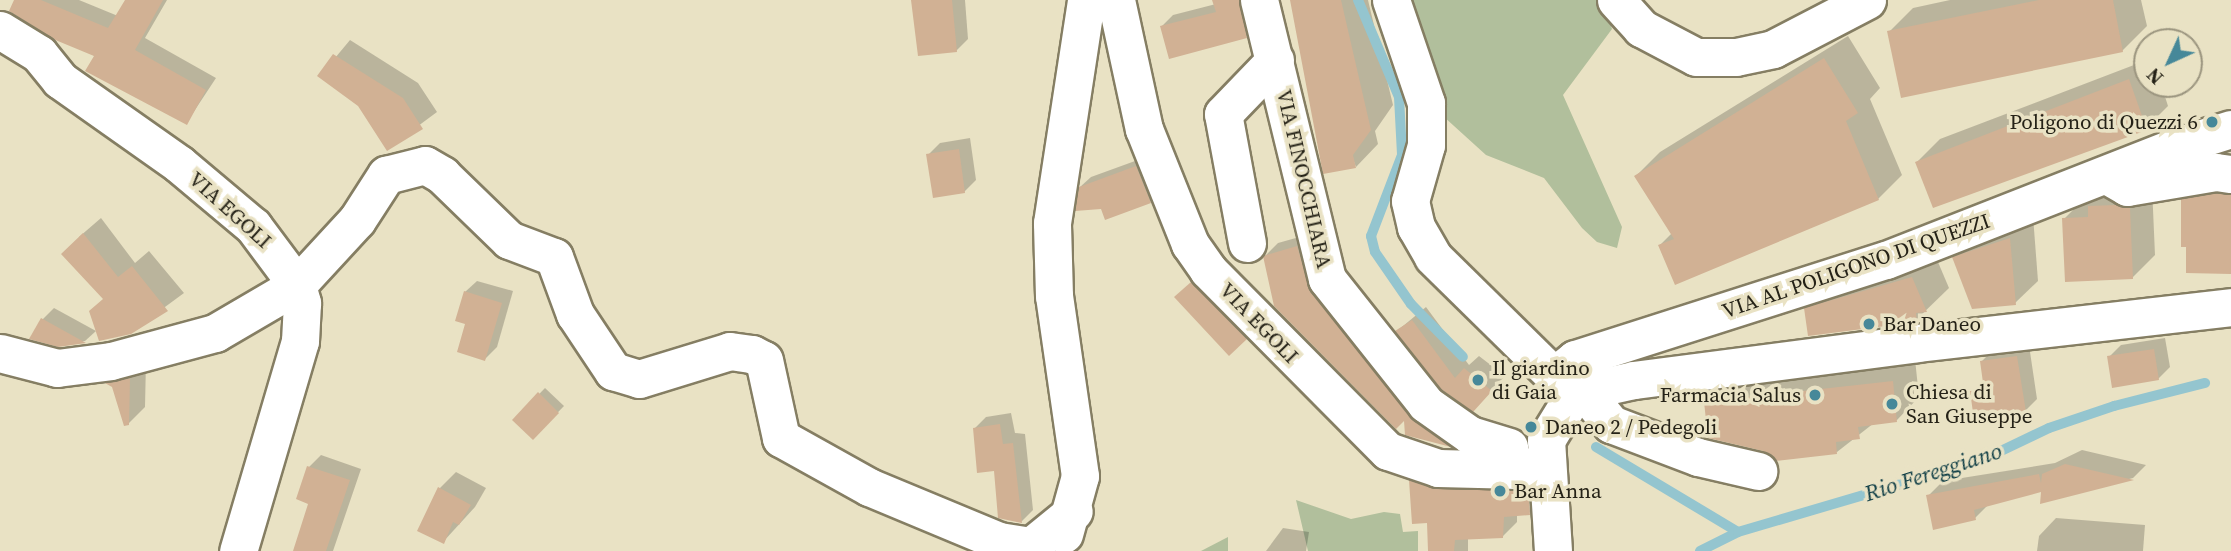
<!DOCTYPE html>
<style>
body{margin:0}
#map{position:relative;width:2231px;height:551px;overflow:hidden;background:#e9e2c4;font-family:"Source Serif 4",serif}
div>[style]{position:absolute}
.green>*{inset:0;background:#b1bf9c}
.shadow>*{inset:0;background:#0003}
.stream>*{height:10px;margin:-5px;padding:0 5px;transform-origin:5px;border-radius:5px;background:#94c5cf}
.building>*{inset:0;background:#d1b194}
.roads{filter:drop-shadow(2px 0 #857e63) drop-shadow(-2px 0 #857e63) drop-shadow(0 2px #857e63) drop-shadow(0 -2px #857e63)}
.minor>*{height:37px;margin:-18.5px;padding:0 18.5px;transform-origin:18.5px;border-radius:18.5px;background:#fff}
.dots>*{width:19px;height:19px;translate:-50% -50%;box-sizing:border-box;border:4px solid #e9e2c4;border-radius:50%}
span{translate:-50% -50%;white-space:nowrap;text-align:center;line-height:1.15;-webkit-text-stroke:7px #e9e2c4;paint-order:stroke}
.poi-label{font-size:21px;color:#252217}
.right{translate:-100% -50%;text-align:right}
.left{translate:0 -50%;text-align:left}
.street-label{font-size:21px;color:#252217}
.water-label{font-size:23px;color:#0d3c44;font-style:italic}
.north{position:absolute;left:2133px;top:28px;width:70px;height:70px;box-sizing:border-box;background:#e9e2c4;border:2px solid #9b957f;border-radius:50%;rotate:225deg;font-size:19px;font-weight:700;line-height:28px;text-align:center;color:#252217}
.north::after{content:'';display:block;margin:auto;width:24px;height:32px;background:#468899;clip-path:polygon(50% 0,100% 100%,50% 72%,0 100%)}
</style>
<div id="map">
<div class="green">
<i style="clip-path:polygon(1407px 0,1602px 0,1612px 29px,1563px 95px,1622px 227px,1617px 248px,1597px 242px,1582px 228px,1544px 178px,1486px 155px,1443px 116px)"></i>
<i style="clip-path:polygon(1296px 500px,1351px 519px,1384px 512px,1400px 514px,1403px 532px,1418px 531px,1418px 551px,1308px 551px)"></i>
<i style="clip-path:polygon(1228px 537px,1228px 551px,1201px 551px)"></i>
</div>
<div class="shadow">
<i style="clip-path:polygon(16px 0,79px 0,118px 16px,127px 0,167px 0,145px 38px,216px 78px,187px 122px)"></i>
<i style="clip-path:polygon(912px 0,965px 0,968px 39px,956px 51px)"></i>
<i style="clip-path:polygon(1214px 0,1252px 0,1258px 25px,1246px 37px,1162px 26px,1173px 15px,1216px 4px)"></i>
<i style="clip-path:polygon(1291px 0,1368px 0,1393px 105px,1375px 131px,1378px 144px,1356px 167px)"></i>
<i style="clip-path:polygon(1950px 0,2141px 0,2147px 26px,2122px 51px,1889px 32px,1913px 8px)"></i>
<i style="clip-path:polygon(1848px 36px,1880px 88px,1870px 99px,1902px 175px,1878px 199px,1660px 245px,1672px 233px,1636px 176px,1660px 152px)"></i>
<i style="clip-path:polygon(350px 40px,418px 83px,437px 112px,387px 149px,360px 105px,320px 76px)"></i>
<i style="clip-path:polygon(2147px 60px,2147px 84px,2161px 84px,2168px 106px,2146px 128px,1917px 162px,1940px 139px)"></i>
<i style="clip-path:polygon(970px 138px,976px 180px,964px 192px,928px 155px,940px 143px)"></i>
<i style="clip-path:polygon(1146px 157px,1160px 192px,1150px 202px,1102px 208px,1080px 187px,1091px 177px)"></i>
<i style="clip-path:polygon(2231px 174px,2231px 272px,2183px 200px,2206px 177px)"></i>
<i style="clip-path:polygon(2112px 184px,2152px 186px,2155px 255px,2132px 278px,2064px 219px,2087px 196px,2101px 196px)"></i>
<i style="clip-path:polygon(2033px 216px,2038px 281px,2015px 303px,1954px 257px,1977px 234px)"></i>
<i style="clip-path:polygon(101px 218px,135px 263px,149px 251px,184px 293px,131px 332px,79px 237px)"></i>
<i style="clip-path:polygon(1310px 234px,1463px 433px,1450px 445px,1407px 433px,1406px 417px,1265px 256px,1278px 243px)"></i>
<i style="clip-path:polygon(1935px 255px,1949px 288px,1916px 320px,1806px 309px,1829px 286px)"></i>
<i style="clip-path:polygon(1208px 267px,1262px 322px,1229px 354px,1177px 297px)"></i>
<i style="clip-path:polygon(477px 281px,513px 291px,497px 347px,485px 359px,467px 323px,465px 292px)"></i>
<i style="clip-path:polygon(1426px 307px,1469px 365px,1479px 356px,1505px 376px,1473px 409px,1397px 331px)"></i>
<i style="clip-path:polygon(54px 308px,96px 331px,85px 341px,59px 345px,42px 320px)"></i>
<i style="clip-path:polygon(2165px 338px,2170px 367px,2158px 379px,2109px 357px,2121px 345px)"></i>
<i style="clip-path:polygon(2029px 345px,2037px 399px,2025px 411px,1971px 392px,1984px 380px,1981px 362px,1993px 350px)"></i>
<i style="clip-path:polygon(1915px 359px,1919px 397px,1897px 420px,1874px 423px,1837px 452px,1706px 403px,1728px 380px)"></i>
<i style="clip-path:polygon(146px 362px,145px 407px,128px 424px,114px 386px,108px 383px,123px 367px)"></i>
<i style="clip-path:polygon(545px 388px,564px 406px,533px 438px,514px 420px)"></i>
<i style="clip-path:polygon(1011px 413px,1015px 433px,1025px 434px,1033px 510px,1022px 521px,999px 516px,995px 469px,974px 429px,986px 417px)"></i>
<i style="clip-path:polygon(2082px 450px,2146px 465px,2133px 478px,2042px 501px,2043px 489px,1989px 504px,1975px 518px,1928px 496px,1943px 481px,2055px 463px)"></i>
<i style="clip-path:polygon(321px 455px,361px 469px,333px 551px,295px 551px,310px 503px,309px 467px)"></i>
<i style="clip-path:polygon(1424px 467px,1541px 476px,1543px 499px,1529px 513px,1517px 514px,1517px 522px,1503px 536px,1468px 538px,1468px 551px,1429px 551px,1428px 521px,1411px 481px)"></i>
<i style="clip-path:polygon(456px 472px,486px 488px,475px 507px,443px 542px,440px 488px)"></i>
<i style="clip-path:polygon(2056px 518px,2145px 525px,2143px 551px,2037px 551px,2039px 536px)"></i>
<i style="clip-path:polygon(1283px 528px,1309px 532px,1306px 551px,1266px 551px)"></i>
</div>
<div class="stream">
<i style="left:1358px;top:0;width:105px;rotate:67.1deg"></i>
<i style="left:1399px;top:97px;width:58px;rotate:87deg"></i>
<i style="left:1402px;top:155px;width:87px;rotate:110.9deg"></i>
<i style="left:1371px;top:236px;width:16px;rotate:76deg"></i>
<i style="left:1375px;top:252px;width:63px;rotate:55.3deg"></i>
<i style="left:1411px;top:304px;width:74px;rotate:45.5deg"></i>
<i style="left:1596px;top:447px;width:165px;rotate:30.9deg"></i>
<i style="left:1700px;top:551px;width:42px;rotate:-26.6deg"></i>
<i style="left:1738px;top:532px;width:252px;rotate:-16.4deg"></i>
<i style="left:1980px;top:461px;width:76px;rotate:-25.6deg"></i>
<i style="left:2049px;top:428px;width:69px;rotate:-18.7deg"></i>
<i style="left:2114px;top:406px;width:94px;rotate:-14.2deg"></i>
</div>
<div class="building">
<i style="clip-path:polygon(14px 0,41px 0,108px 28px,125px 0,163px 0,135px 50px,206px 90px,187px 125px,85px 71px,94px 56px,53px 39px,9px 11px)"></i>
<i style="clip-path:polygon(911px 0,952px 0,957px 52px,918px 56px)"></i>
<i style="clip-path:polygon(1212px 0,1239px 0,1247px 38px,1169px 59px,1160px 26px,1216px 12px)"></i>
<i style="clip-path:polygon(1290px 0,1341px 0,1371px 130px,1353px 155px,1356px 168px,1323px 174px)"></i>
<i style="clip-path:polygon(2039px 0,2113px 0,2123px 52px,1901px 98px,1887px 31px)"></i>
<i style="clip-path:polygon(333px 54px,403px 98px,423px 129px,387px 151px,358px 106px,317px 76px)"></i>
<i style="clip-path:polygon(1824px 58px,1858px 113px,1846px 121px,1879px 200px,1675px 285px,1658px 245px,1674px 239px,1634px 176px)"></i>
<i style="clip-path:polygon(2129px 79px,2147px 130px,1933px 208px,1915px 162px)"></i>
<i style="clip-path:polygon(959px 149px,965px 193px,933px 198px,926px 154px)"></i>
<i style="clip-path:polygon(1136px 166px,1151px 203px,1105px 220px,1101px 209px,1075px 211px,1079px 187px)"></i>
<i style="clip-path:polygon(2216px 193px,2231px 195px,2231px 274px,2186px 273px,2186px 247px,2181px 247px,2181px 199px)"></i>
<i style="clip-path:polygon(2117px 205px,2130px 208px,2133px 279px,2065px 282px,2062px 218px,2088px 217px,2088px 206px)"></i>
<i style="clip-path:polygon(83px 233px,118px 277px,132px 266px,168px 311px,131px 334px,99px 341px,89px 311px,103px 299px,61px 254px)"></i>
<i style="clip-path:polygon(2010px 238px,2016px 305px,1972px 309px,1952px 257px)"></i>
<i style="clip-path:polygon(1297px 246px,1311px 292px,1410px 417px,1451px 447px,1405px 435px,1404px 421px,1396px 429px,1274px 306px,1263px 256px)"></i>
<i style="clip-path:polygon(1912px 277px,1927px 312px,1916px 313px,1917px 322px,1808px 336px,1804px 308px)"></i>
<i style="clip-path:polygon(1191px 282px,1247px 339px,1229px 356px,1174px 297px)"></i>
<i style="clip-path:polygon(464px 291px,502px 303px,485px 361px,457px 352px,465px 324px,455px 321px)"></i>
<i style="clip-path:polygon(41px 318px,86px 343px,58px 347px,29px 339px)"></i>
<i style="clip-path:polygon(1412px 320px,1455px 378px,1464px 368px,1492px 391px,1473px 412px,1441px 389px,1395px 331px)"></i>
<i style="clip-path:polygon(2154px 349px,2159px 380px,2112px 388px,2107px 356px)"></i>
<i style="clip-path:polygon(2017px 356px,2026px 412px,1974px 420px,1970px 391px,1984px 390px,1980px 361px)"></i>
<i style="clip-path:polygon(130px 378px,129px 425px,124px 426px,112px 387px,105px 383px)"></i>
<i style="clip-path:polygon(1893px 381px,1897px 422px,1858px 427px,1860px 439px,1836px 442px,1837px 454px,1775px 461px,1763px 451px,1708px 438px,1704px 402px)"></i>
<i style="clip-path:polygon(538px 392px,559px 413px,533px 440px,512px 420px)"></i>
<i style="clip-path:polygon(1000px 424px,1003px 444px,1013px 443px,1022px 523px,998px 518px,994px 471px,977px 473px,973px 428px)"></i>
<i style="clip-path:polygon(2065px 464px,2134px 480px,2040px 504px,2041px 492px,1974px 510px,1976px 520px,1933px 530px,1926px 495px,2039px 474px,2041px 483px,2042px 474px)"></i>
<i style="clip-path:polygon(307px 466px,350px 480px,326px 551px,293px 551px,308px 504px,296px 499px)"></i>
<i style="clip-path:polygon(1409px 480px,1437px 489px,1528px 489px,1530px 515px,1504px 517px,1503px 538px,1455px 540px,1454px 551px,1428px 551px,1427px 523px,1412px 524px)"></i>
<i style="clip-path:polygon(438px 487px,471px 505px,459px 525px,453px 522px,444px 544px,417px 531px)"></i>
</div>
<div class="roads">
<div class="minor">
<i style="left:1116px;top:0;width:132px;rotate:77.8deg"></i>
<i style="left:1144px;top:129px;width:124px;rotate:68.2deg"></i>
<i style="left:1190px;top:244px;width:32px;rotate:55deg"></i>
<i style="left:1208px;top:270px;width:255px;rotate:45.2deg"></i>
<i style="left:1388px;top:451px;width:53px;rotate:18.8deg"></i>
<i style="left:1438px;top:468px;width:81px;rotate:1.4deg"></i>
<i style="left:1519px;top:470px;width:5px;rotate:-79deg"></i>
<i style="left:1520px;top:465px;width:40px;rotate:-145.1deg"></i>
<i style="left:1259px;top:0;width:287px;rotate:76.3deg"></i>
<i style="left:1327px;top:279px;width:159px;rotate:51.6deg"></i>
<i style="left:1426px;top:404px;width:54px;rotate:35.2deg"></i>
<i style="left:1470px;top:435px;width:41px;rotate:17.1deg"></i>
<i style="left:1391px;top:0;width:109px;rotate:71.2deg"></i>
<i style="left:1426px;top:103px;width:42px;rotate:90deg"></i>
<i style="left:1426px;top:145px;width:58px;rotate:105.9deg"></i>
<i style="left:1410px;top:201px;width:27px;rotate:77deg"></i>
<i style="left:1416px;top:227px;width:34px;rotate:60deg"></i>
<i style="left:1433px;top:257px;width:170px;rotate:44.5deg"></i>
<i style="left:1616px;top:0;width:38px;rotate:48deg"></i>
<i style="left:1641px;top:28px;width:62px;rotate:27.8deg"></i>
<i style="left:1696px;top:57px;width:40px"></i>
<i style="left:1736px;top:57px;width:38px;rotate:-12deg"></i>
<i style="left:1773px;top:49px;width:106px;rotate:-27.5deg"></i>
<i style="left:0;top:30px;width:46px;rotate:31.6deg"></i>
<i style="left:39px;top:54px;width:33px;rotate:51deg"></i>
<i style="left:60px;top:80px;width:146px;rotate:35.2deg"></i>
<i style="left:179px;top:164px;width:97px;rotate:40deg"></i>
<i style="left:253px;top:226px;width:74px;rotate:53.3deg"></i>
<i style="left:297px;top:285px;width:19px;rotate:74deg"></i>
<i style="left:302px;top:303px;width:38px;rotate:93deg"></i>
<i style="left:300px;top:341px;width:219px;rotate:106.4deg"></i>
<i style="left:2110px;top:177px;width:20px;rotate:30deg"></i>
<i style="left:2127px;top:187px;width:90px;rotate:-9.6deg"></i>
<i style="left:2216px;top:172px;width:15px;rotate:8deg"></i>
<i style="left:1247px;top:243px;width:131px;rotate:-100.5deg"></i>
<i style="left:1223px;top:114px;width:75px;rotate:-46.1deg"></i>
<i style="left:0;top:353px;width:59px;rotate:14.7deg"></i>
<i style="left:57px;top:368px;width:54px;rotate:-7.4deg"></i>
<i style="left:111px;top:361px;width:108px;rotate:-15.1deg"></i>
<i style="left:215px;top:333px;width:95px;rotate:-30.3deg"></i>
<i style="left:297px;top:285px;width:88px;rotate:-47.3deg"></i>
<i style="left:357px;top:220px;width:54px;rotate:-57.2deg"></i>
<i style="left:386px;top:175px;width:40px;rotate:-14.4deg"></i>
<i style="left:425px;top:165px;width:20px;rotate:30deg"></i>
<i style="left:442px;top:175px;width:93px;rotate:44.1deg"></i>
<i style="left:509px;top:240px;width:48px;rotate:20.7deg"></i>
<i style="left:554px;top:257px;width:61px;rotate:69.8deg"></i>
<i style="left:575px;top:314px;width:69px;rotate:56.3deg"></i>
<i style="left:613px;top:371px;width:27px;rotate:17deg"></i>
<i style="left:639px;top:379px;width:95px;rotate:-17.1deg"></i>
<i style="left:730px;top:351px;width:22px;rotate:8deg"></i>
<i style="left:752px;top:354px;width:13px;rotate:27deg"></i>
<i style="left:764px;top:360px;width:80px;rotate:77.7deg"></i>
<i style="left:781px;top:438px;width:101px;rotate:29.1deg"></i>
<i style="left:869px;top:487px;width:141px;rotate:22.6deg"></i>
<i style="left:999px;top:541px;width:32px;rotate:9deg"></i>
<i style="left:1031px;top:546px;width:55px;rotate:-39.1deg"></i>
<i style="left:1584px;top:391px;width:43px;rotate:50.7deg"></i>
<i style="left:1611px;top:424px;width:93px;rotate:20.8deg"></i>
<i style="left:1698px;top:457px;width:62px;rotate:13.1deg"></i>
<i style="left:1573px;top:396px;width:28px;rotate:-134deg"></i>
<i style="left:1554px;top:376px;width:27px;rotate:-39deg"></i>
<i style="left:1575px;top:359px;width:326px;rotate:-17.7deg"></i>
<i style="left:1886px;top:260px;width:309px;rotate:-21.4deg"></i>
<i style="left:2174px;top:147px;width:60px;rotate:-17.5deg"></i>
<i style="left:1064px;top:534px;width:60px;rotate:-74.6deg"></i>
<i style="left:1080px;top:476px;width:182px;rotate:-98.2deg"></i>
<i style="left:1054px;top:296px;width:73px;rotate:-91.6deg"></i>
<i style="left:1052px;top:223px;width:226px;rotate:-81.3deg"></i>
<i style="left:1553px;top:551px;width:111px;rotate:-93.6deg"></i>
<i style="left:1546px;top:440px;width:52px;rotate:-58.5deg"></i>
<i style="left:1573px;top:396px;width:12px;rotate:-24deg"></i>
<i style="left:1584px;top:391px;width:51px;rotate:-12.4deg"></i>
<i style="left:1634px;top:380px;width:285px;rotate:-7.4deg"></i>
<i style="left:1917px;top:343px;width:316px;rotate:-6.5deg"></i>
</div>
</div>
<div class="dots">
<i style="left:2212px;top:122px;background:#468899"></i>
<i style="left:1869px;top:324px;background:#468899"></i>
<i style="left:1478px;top:380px;background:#468899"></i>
<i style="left:1815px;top:395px;background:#468899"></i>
<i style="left:1892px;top:404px;background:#468899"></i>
<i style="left:1531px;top:427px;background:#468899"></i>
<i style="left:1500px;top:491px;background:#468899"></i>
</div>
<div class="poi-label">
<span class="right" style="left:2198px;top:122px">Poligono di Quezzi 6</span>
<span class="left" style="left:1883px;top:324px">Bar Daneo</span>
<span class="left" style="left:1492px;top:380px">Il giardino<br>di Gaia</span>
<span class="left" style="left:1906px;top:404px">Chiesa di<br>San Giuseppe</span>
<span class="right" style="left:1801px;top:395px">Farmacia Salus</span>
<span class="left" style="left:1545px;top:427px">Daneo 2 / Pedegoli</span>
<span class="left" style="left:1514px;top:491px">Bar Anna</span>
</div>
<div class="street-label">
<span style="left:1304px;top:179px;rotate:77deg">VIA FINOCCHIARA</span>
<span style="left:230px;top:210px;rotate:42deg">VIA EGOLI</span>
<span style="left:1856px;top:266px;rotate:-19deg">VIA AL POLIGONO DI QUEZZI</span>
<span style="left:1259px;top:323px;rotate:46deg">VIA EGOLI</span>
</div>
<div class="water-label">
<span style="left:1933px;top:472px;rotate:-18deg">Rio Fereggiano</span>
</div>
<div class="north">N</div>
</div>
